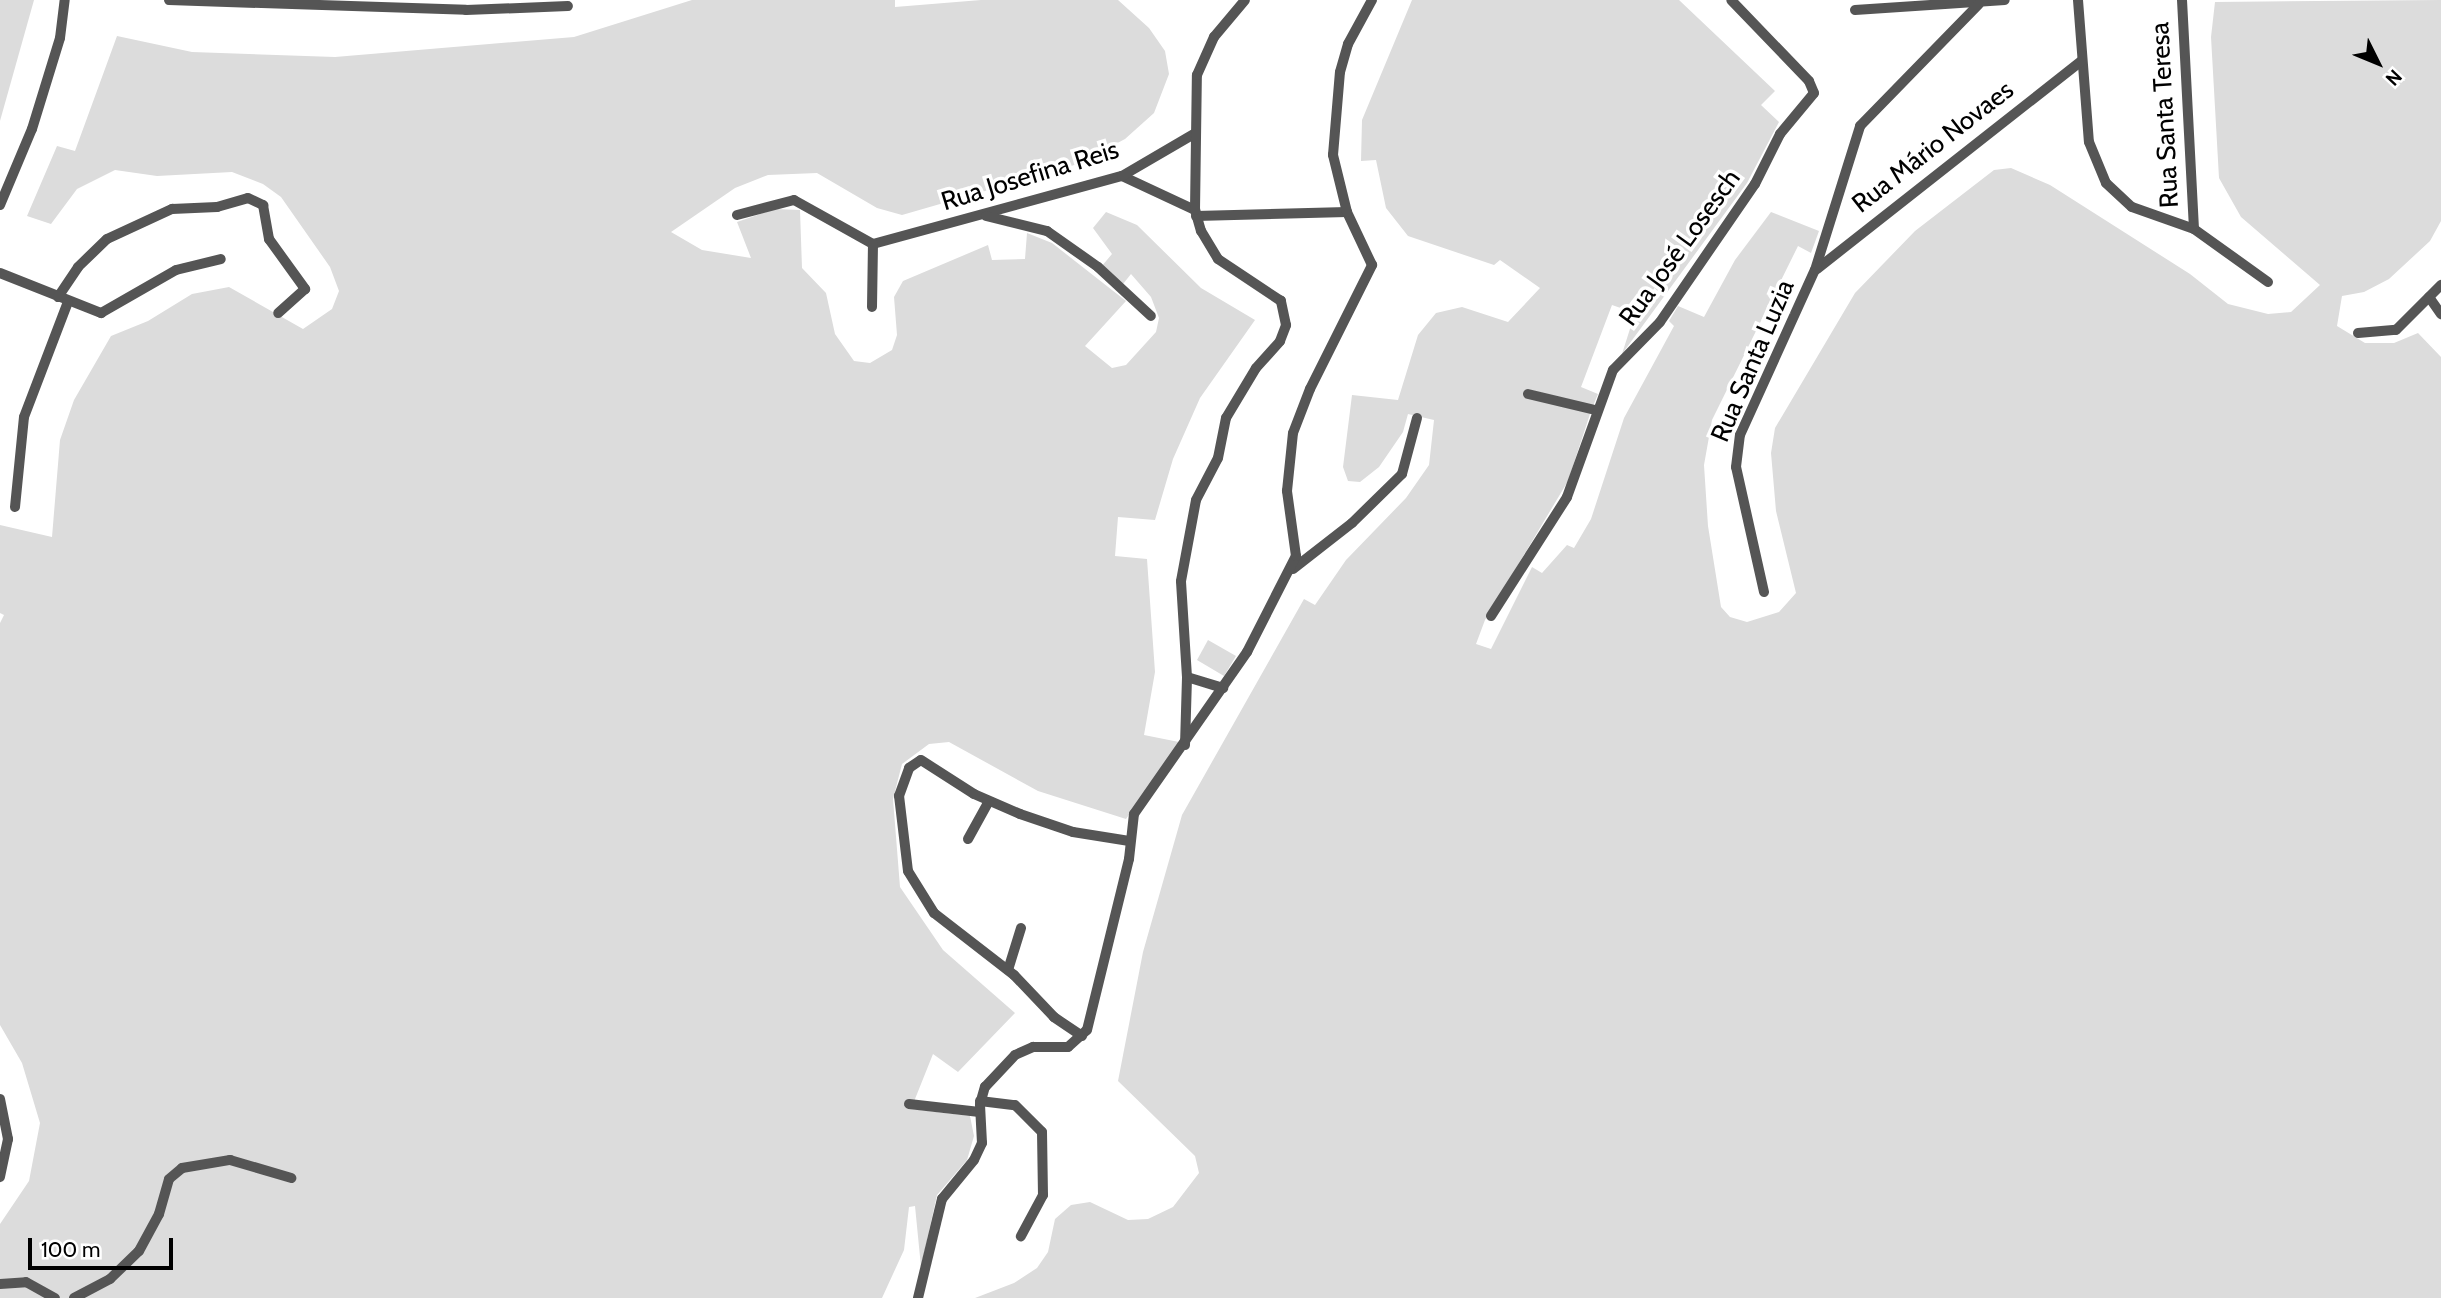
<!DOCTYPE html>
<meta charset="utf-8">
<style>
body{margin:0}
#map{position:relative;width:2441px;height:1298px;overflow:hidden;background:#fff;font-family:Cabin,sans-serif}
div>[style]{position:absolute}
.green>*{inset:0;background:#dcdcdc}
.minor>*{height:10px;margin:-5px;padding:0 5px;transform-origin:5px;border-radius:5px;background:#555}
span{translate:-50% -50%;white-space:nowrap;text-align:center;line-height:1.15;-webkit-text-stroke:7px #fff;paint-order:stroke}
.street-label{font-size:26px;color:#000}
.north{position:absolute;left:2343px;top:28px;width:70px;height:70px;-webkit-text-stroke:5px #fff;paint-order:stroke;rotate:133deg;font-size:19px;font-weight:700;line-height:28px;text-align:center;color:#000}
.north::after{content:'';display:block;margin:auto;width:24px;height:32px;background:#000;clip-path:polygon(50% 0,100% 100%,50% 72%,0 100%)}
.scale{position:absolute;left:28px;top:1238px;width:145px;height:32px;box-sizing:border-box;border:4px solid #000;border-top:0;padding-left:9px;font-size:21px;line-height:24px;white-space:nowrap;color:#000;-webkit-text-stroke:5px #fff;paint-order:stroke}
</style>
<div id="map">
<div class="green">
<i style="clip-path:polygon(0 0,34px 0,0 121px)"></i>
<i style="clip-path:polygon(692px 0,895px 0,895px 7px,981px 0,1118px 0,1149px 28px,1165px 51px,1169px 74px,1154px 113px,1125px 139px,1078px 164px,902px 215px,877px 208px,817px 173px,768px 175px,735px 188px,671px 232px,702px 250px,751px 258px,737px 222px,775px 209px,800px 210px,802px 268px,826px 293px,835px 334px,854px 361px,870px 363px,892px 350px,897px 335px,894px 297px,903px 281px,988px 245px,992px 260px,1025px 259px,1027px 233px,1052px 243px,1126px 301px,1085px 346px,1112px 368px,1126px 365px,1156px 332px,1159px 318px,1151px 297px,1131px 274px,1123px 284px,1101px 267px,1112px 254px,1093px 228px,1106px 212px,1137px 225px,1201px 288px,1255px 320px,1200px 398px,1173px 459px,1155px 520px,1118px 517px,1115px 556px,1147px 559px,1155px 672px,1144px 735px,1179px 742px,1126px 819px,1038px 791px,949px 742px,929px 744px,902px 764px,893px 799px,900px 887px,943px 950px,1015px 1013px,958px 1072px,933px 1054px,911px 1109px,970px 1116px,974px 1136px,967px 1160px,937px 1195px,921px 1267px,915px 1206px,909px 1207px,904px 1250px,882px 1298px,0 1298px,0 1224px,29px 1181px,40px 1123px,22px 1063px,0 1025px,0 623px,4px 615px,0 613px,0 525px,52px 537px,60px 440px,74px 400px,111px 336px,148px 321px,192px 294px,229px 287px,303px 329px,332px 309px,339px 291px,330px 267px,281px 197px,263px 184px,232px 172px,157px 176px,115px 170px,77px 189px,51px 224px,27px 216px,57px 146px,75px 151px,117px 36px,192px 52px,335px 57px,574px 37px)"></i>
<i style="clip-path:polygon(1412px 0,1679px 0,1775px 91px,1761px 105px,1779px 122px,1747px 183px,1622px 354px,1635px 313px,1612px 305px,1581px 387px,1598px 394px,1593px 406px,1527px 389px,1591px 411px,1568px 481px,1485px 620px,1476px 644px,1491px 649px,1532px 567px,1542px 573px,1567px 545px,1574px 548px,1591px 519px,1624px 418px,1674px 326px,1669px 321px,1678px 306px,1704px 317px,1735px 260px,1771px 212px,1819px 231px,1811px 253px,1798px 246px,1712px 420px,1704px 465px,1708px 526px,1721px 607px,1730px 617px,1747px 622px,1779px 612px,1796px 593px,1776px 511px,1771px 453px,1775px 428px,1855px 293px,1915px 231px,1994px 170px,2011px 168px,2050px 185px,2190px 274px,2228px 304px,2268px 314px,2291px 312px,2320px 285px,2241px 217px,2219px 178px,2211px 37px,2215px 2px,2441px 0,2441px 221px,2430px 241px,2389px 279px,2364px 292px,2342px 296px,2337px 326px,2365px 343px,2394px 343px,2418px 333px,2441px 357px,2441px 1298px,975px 1298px,1014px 1283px,1037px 1268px,1048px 1252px,1055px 1219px,1071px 1205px,1090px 1202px,1128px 1220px,1148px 1219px,1173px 1207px,1199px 1173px,1195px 1156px,1118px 1081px,1143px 952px,1182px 815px,1304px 599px,1315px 605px,1346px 560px,1406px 498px,1429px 465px,1434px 420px,1408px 414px,1403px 432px,1379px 467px,1360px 482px,1348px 481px,1343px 467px,1352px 395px,1398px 400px,1418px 335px,1436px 313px,1462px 307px,1508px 322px,1540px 288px,1500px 260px,1494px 265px,1408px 236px,1386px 208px,1376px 160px,1361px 161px,1362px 120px)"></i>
<i style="clip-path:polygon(1208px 640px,1236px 656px,1224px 676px,1197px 660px)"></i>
</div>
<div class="minor">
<i style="left:169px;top:0;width:297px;rotate:1.9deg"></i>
<i style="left:466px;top:10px;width:102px;rotate:-2.2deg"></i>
<i style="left:2078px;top:0;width:142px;rotate:85.6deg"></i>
<i style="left:2089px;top:142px;width:44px;rotate:67.5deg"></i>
<i style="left:2106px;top:183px;width:35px;rotate:43deg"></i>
<i style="left:2132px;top:207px;width:66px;rotate:19.5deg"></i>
<i style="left:2194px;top:229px;width:91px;rotate:35.6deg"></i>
<i style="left:2182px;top:0;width:229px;rotate:87deg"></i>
<i style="left:1855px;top:10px;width:150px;rotate:-3.8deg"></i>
<i style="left:1122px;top:176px;width:81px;rotate:25deg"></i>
<i style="left:0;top:205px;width:82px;rotate:-67.2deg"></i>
<i style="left:32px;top:129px;width:95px;rotate:-72.9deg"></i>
<i style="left:60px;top:38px;width:38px;rotate:-83deg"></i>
<i style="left:737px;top:215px;width:59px;rotate:-14.7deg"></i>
<i style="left:794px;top:200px;width:90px;rotate:29.1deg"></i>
<i style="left:873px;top:244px;width:258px;rotate:-15.3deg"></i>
<i style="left:1122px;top:176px;width:83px;rotate:-30.3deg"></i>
<i style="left:986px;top:216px;width:63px;rotate:13.8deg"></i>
<i style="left:1047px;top:231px;width:62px;rotate:35.2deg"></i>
<i style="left:1098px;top:267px;width:72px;rotate:42.8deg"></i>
<i style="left:1196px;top:216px;width:151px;rotate:-1.5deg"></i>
<i style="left:1817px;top:269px;width:336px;rotate:-38.2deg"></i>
<i style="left:0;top:273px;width:109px;rotate:21.6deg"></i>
<i style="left:101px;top:313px;width:86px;rotate:-29.8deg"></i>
<i style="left:176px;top:270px;width:46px;rotate:-13.7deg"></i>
<i style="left:58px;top:297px;width:36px;rotate:-56deg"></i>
<i style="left:78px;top:267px;width:40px;rotate:-44deg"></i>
<i style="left:107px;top:239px;width:72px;rotate:-24.8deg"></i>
<i style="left:172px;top:209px;width:45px;rotate:-2.5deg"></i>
<i style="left:217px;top:207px;width:32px;rotate:-16deg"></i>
<i style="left:248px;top:198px;width:17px;rotate:25deg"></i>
<i style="left:263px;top:205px;width:35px;rotate:80deg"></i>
<i style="left:269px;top:239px;width:62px;rotate:54.2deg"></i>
<i style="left:305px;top:289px;width:36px;rotate:138deg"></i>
<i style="left:2429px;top:297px;width:21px;rotate:55deg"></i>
<i style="left:872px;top:307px;width:63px;rotate:-89.1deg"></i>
<i style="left:2358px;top:333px;width:38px;rotate:-5deg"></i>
<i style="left:2396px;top:330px;width:64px;rotate:-45deg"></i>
<i style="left:1528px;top:394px;width:69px;rotate:13.4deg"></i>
<i style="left:15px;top:507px;width:90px;rotate:-84.3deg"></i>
<i style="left:24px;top:417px;width:123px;rotate:-69.1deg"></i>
<i style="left:1293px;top:569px;width:75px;rotate:-37.9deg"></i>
<i style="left:1352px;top:523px;width:70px;rotate:-44.4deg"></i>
<i style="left:1402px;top:474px;width:58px;rotate:-75deg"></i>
<i style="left:1764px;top:592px;width:128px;rotate:-102.6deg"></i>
<i style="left:1736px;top:467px;width:32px;rotate:-83deg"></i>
<i style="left:1740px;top:435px;width:181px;rotate:-65.6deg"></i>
<i style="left:1815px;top:270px;width:151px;rotate:-72.6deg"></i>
<i style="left:1860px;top:126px;width:170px;rotate:-45.7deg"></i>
<i style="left:1491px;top:616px;width:141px;rotate:-57.4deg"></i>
<i style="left:1567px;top:497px;width:135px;rotate:-70.1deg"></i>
<i style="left:1613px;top:370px;width:67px;rotate:-45.6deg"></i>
<i style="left:1660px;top:322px;width:168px;rotate:-55.5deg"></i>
<i style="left:1755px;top:184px;width:56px;rotate:-63.4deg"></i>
<i style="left:1780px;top:134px;width:53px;rotate:-50.3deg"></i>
<i style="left:1814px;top:93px;width:13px;rotate:-113deg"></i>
<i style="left:1809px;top:81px;width:112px;rotate:-133.9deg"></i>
<i style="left:1187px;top:677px;width:38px;rotate:17deg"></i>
<i style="left:1185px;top:745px;width:68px;rotate:-88.3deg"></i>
<i style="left:1187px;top:677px;width:96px;rotate:-93.6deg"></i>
<i style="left:1181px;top:581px;width:82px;rotate:-79.5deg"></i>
<i style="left:1196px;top:500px;width:47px;rotate:-62.4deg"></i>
<i style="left:1218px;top:458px;width:41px;rotate:-78.7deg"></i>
<i style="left:1226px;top:418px;width:58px;rotate:-59deg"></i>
<i style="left:1256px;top:368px;width:36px;rotate:-48deg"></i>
<i style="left:1280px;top:341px;width:17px;rotate:-69deg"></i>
<i style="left:1286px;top:325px;width:25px;rotate:-102deg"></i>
<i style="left:1281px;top:301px;width:76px;rotate:-146.3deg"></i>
<i style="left:1218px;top:259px;width:33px;rotate:-121deg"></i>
<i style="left:1201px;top:231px;width:22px;rotate:-106deg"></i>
<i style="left:1195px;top:210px;width:135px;rotate:-89.2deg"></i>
<i style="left:1197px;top:75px;width:42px;rotate:-65.9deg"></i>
<i style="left:1214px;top:37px;width:48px;rotate:-50deg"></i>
<i style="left:968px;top:839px;width:43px;rotate:-61.1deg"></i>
<i style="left:1008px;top:970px;width:44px;rotate:-72.8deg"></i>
<i style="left:1082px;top:1036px;width:34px;rotate:-146deg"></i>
<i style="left:1054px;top:1017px;width:58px;rotate:-133.6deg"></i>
<i style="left:1014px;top:975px;width:101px;rotate:-142.2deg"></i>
<i style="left:934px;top:913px;width:49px;rotate:-121.8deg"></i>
<i style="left:908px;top:871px;width:76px;rotate:-96.8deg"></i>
<i style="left:899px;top:796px;width:30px;rotate:-70deg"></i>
<i style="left:909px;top:768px;width:14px;rotate:-34deg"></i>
<i style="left:921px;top:760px;width:63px;rotate:32.7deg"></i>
<i style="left:974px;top:794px;width:50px;rotate:23.5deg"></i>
<i style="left:1020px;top:814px;width:56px;rotate:18.8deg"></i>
<i style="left:1073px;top:832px;width:57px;rotate:9.1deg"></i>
<i style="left:0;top:1099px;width:41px;rotate:78.7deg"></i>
<i style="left:8px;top:1139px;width:39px;rotate:102deg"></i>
<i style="left:980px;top:1101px;width:35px;rotate:7deg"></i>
<i style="left:1015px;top:1105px;width:38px;rotate:45deg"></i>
<i style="left:1042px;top:1132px;width:63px;rotate:89.1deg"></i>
<i style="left:1043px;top:1195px;width:47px;rotate:118.2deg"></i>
<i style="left:909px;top:1104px;width:71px;rotate:6.4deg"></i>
<i style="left:0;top:1284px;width:26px;rotate:-4deg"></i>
<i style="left:26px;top:1282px;width:33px;rotate:29deg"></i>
<i style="left:74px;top:1298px;width:41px;rotate:-27.8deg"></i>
<i style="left:110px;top:1279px;width:40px;rotate:-44deg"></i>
<i style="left:139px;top:1251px;width:42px;rotate:-61.6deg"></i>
<i style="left:159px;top:1214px;width:36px;rotate:-74deg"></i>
<i style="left:169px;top:1179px;width:17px;rotate:-40deg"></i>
<i style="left:182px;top:1168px;width:49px;rotate:-9.5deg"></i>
<i style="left:230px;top:1160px;width:64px;rotate:16.4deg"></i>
<i style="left:918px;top:1298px;width:102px;rotate:-76.4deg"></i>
<i style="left:942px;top:1199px;width:50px;rotate:-50.6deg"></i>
<i style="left:974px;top:1160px;width:19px;rotate:-65deg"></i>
<i style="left:982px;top:1143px;width:39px;rotate:-93deg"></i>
<i style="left:980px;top:1104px;width:18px;rotate:-74deg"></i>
<i style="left:985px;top:1087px;width:44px;rotate:-46.8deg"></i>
<i style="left:1015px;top:1055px;width:20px;rotate:-24deg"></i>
<i style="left:1033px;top:1047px;width:35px"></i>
<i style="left:1068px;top:1047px;width:25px;rotate:-42deg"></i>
<i style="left:1087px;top:1030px;width:176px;rotate:-76.2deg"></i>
<i style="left:1129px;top:859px;width:45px;rotate:-83.7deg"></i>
<i style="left:1134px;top:814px;width:198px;rotate:-55.1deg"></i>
<i style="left:1247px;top:652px;width:108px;rotate:-63deg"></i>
<i style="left:1296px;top:556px;width:66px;rotate:-97.9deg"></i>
<i style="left:1287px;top:491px;width:58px;rotate:-84.1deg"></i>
<i style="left:1293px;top:433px;width:47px;rotate:-68.9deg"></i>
<i style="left:1310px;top:389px;width:139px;rotate:-63.4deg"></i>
<i style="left:1372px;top:265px;width:59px;rotate:-115.3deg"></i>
<i style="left:1347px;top:212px;width:59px;rotate:-103.8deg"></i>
<i style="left:1333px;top:155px;width:83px;rotate:-85.2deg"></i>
<i style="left:1340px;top:72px;width:29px;rotate:-74deg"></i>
<i style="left:1348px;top:44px;width:50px;rotate:-61.4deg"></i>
</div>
<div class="street-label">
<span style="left:2165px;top:115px;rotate:-93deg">Rua Santa Teresa</span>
<span style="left:1933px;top:147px;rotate:-38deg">Rua Mário Novaes</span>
<span style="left:1030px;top:176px;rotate:-17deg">Rua Josefina Reis</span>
<span style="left:1680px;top:248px;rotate:-54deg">Rua José Losesch</span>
<span style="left:1753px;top:361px;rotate:-67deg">Rua Santa Luzia</span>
</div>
<div class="north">N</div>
<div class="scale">100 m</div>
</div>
